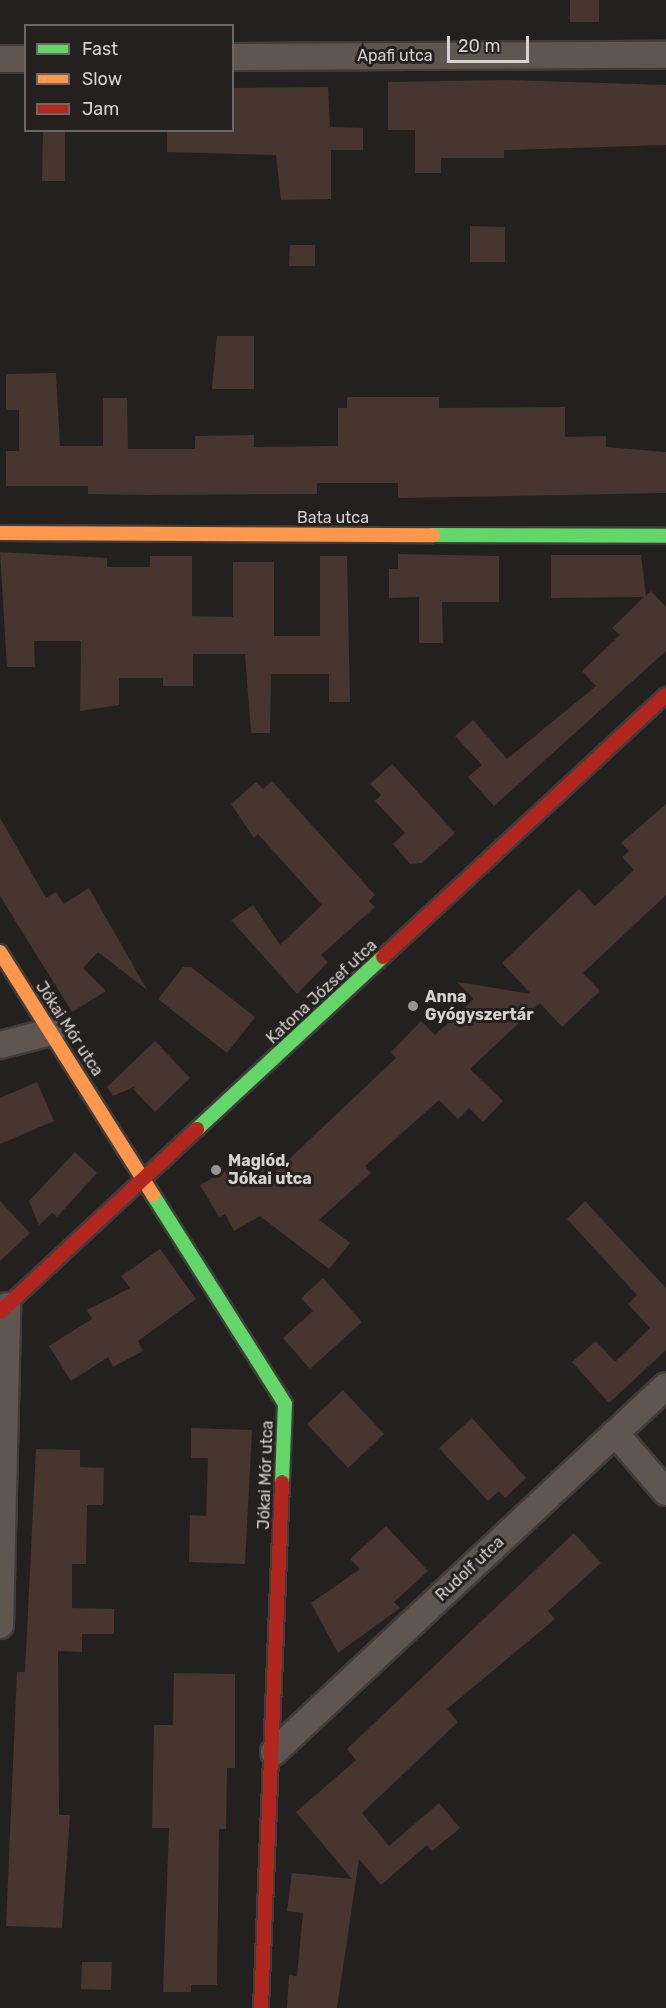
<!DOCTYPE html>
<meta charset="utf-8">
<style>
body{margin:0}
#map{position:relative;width:666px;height:2008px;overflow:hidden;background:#23211f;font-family:Rubik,sans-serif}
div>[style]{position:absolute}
.building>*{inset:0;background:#473530}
.roads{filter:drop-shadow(2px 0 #3f3d3c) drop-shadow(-2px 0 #3f3d3c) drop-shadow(0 2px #3f3d3c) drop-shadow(0 -2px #3f3d3c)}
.street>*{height:26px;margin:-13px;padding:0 13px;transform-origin:13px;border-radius:13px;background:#5f5551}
.fast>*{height:14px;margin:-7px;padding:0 7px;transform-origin:7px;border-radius:7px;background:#63d668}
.slow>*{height:14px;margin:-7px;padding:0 7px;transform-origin:7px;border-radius:7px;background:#ff974d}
.jam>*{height:14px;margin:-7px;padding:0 7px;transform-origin:7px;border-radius:7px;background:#b3261e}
.dots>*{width:16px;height:16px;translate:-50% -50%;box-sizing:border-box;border:3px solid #24201e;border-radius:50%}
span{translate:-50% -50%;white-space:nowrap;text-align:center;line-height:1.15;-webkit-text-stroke:6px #24201e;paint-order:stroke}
.street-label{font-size:16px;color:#d5d2d1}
.poi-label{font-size:16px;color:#d5d2d1;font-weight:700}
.left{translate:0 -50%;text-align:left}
.legend{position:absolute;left:24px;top:24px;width:210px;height:108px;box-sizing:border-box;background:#24201e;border:2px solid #6b6766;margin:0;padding:8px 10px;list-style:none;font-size:18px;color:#d5d2d1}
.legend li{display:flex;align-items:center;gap:12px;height:30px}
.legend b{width:30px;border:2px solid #6b6766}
.scale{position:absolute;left:447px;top:36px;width:82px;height:27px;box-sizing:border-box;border:3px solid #d5d2d1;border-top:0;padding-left:8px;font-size:18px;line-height:21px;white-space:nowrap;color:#d5d2d1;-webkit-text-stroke:4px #24201e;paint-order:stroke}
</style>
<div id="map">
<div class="building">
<i style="clip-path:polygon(570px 0,599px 0,599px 22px,570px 22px)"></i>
<i style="clip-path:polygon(504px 80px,666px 85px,666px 145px,504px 150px,504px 158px,441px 158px,441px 173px,415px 173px,415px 130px,388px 130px,388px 82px)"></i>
<i style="clip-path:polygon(328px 87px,330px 127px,363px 128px,363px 150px,331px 150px,331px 199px,281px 200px,276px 155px,167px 152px,167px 130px,232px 130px,232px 88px)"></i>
<i style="clip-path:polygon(43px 130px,65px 130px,65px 181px,42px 181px)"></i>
<i style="clip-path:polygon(470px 226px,505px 227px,505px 262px,470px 262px)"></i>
<i style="clip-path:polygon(290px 245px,315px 245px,315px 266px,289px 266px)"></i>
<i style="clip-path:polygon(217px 336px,254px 336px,254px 389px,212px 389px)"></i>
<i style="clip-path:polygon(56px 373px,60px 446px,103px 446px,103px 398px,127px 398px,128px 449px,195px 449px,195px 436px,254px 435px,254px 447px,338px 446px,338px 408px,347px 408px,347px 397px,439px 397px,439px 408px,565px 407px,565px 437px,606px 436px,606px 447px,666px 452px,666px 493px,398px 498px,398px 483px,317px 483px,317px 494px,146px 495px,88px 494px,88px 486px,6px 486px,6px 451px,19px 451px,19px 410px,6px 410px,6px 374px)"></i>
<i style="clip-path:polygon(0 552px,107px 558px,107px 567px,150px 567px,150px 556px,192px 556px,192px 616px,233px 617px,233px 562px,274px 562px,274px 636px,320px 636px,320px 556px,347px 556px,350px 702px,329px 702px,329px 674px,271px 674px,270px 733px,251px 733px,245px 654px,193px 654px,193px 686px,163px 686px,163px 678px,119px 678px,119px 705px,80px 711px,81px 641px,34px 641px,35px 667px,7px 667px)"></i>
<i style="clip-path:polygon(398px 554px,499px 556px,499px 602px,442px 602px,443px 643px,419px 643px,419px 597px,389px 598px,389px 569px,398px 569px)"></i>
<i style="clip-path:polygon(551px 555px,641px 555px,646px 596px,651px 591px,666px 607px,666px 651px,494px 806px,468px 777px,482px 765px,455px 736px,473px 720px,507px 759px,596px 686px,582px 671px,620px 635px,612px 628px,644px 597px,551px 598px)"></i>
<i style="clip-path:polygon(392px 764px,455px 833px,422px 863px,410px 864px,393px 844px,405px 833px,375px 801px,381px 795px,370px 784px)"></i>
<i style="clip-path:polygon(272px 781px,375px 895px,369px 901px,375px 907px,321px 955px,328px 962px,297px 994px,231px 920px,253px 905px,280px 945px,322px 905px,258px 834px,254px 838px,231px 804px,256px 782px,263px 789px)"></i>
<i style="clip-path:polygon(666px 804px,666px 895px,583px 973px,600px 991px,562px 1027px,540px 1003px,470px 1069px,503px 1101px,483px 1122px,469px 1108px,458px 1119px,439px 1100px,365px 1166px,371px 1173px,319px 1220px,350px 1243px,329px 1269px,260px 1216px,234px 1231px,225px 1214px,219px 1217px,200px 1185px,225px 1171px,229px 1178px,259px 1161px,268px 1179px,396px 1058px,391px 1052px,421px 1021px,435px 1035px,474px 999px,457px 982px,531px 994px,502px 963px,579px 889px,595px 906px,634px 870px,622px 857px,629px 851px,621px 843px)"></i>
<i style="clip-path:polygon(0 818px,46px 898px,56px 892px,64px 904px,89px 888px,147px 990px,98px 952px,83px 968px,106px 991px,72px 1012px,0 896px)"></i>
<i style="clip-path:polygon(183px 967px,191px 967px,255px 1017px,227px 1053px,158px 999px)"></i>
<i style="clip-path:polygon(155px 1041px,190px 1078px,155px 1112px,133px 1089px,136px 1086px,113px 1096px,107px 1087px)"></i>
<i style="clip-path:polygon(37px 1082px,54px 1121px,0 1144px,0 1098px)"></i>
<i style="clip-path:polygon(75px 1152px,97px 1173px,57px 1217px,52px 1213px,39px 1225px,29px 1201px)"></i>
<i style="clip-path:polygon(0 1201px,30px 1233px,0 1261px)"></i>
<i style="clip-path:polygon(585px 1201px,666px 1288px,666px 1350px,609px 1403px,572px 1362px,596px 1341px,615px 1362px,650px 1328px,628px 1304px,637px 1295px,567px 1219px)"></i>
<i style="clip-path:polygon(160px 1249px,196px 1299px,138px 1341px,143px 1351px,113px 1367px,108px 1357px,71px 1381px,49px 1346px,92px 1319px,87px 1310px,130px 1288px,121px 1276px)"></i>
<i style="clip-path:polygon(323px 1278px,362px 1322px,310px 1369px,283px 1338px,313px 1311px,301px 1298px)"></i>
<i style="clip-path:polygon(343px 1390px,384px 1434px,348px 1468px,307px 1424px)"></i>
<i style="clip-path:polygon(472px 1418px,526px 1478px,505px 1498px,499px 1491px,488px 1501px,439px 1448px)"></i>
<i style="clip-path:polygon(191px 1428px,252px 1430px,245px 1564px,189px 1562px,190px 1515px,206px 1516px,208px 1458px,191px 1458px)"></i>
<i style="clip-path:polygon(36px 1449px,80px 1450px,80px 1467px,104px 1468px,103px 1505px,87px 1505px,86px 1564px,72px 1564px,72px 1608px,114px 1609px,114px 1634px,82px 1634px,82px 1652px,58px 1651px,59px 1815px,70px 1815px,62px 1928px,6px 1926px,17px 1672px,25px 1672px)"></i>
<i style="clip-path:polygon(386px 1526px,428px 1571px,394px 1602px,400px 1608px,338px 1653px,311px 1603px,360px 1569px,350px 1559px)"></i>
<i style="clip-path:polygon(574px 1533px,601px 1563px,548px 1611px,555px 1619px,447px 1709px,458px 1722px,362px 1813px,389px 1846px,439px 1803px,460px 1828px,432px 1851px,427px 1845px,381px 1885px,359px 1859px,337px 2008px,287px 2008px,289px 1975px,297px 1976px,303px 1913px,287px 1911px,292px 1873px,352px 1879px,296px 1812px,356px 1760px,347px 1749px)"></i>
<i style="clip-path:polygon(174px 1673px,235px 1674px,235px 1768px,227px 1768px,226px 1829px,219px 1829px,217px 1985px,191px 1985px,191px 1992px,163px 1992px,169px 1828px,152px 1828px,154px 1725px,173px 1725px)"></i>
<i style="clip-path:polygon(82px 1962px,112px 1962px,111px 1990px,81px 1989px)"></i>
</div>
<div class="roads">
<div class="street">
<i style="left:232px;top:57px;width:434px;rotate:-0.3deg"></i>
<i style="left:0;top:59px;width:26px"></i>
<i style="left:0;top:1045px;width:53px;rotate:-14.3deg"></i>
<i style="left:615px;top:1433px;width:78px;rotate:49.2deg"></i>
<i style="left:0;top:1625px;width:319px;rotate:-88.7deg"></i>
<i style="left:274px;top:1752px;width:536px;rotate:-43.04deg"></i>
</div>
<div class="fast">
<i style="left:433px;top:535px;width:233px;rotate:0.2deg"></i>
<i style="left:197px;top:1129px;width:253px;rotate:-42.8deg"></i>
<i style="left:153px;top:1195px;width:247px;rotate:57.7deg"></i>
<i style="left:285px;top:1404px;width:78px;rotate:92.2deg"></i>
</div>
<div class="slow">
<i style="left:0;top:533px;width:433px;rotate:0.3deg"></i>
<i style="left:0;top:952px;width:287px;rotate:57.8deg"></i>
</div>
<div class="jam">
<i style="left:383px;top:957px;width:386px;rotate:-42.8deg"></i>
<i style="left:0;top:1312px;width:269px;rotate:-42.9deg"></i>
<i style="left:261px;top:2008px;width:526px;rotate:-87.71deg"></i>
</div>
</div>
<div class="dots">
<i style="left:413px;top:1006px;background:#979493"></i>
<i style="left:216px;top:1170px;background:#979493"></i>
</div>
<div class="street-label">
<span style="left:395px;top:56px">Apafi utca</span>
<span style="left:333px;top:518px">Bata utca</span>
<span style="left:322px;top:992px;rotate:-43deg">Katona József utca</span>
<span style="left:69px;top:1029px;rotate:57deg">Jókai Mór utca</span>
<span style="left:266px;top:1475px;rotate:-88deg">Jókai Mór utca</span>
<span style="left:470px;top:1569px;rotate:-43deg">Rudolf utca</span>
</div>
<div class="poi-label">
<span class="left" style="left:425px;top:1006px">Anna<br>Gyógyszertár</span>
<span class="left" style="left:228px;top:1170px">Maglód,<br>Jókai utca</span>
</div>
<ul class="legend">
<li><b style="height:8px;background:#63d668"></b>Fast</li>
<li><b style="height:8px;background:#ff974d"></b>Slow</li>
<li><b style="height:8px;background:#b3261e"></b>Jam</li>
</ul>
<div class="scale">20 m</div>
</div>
